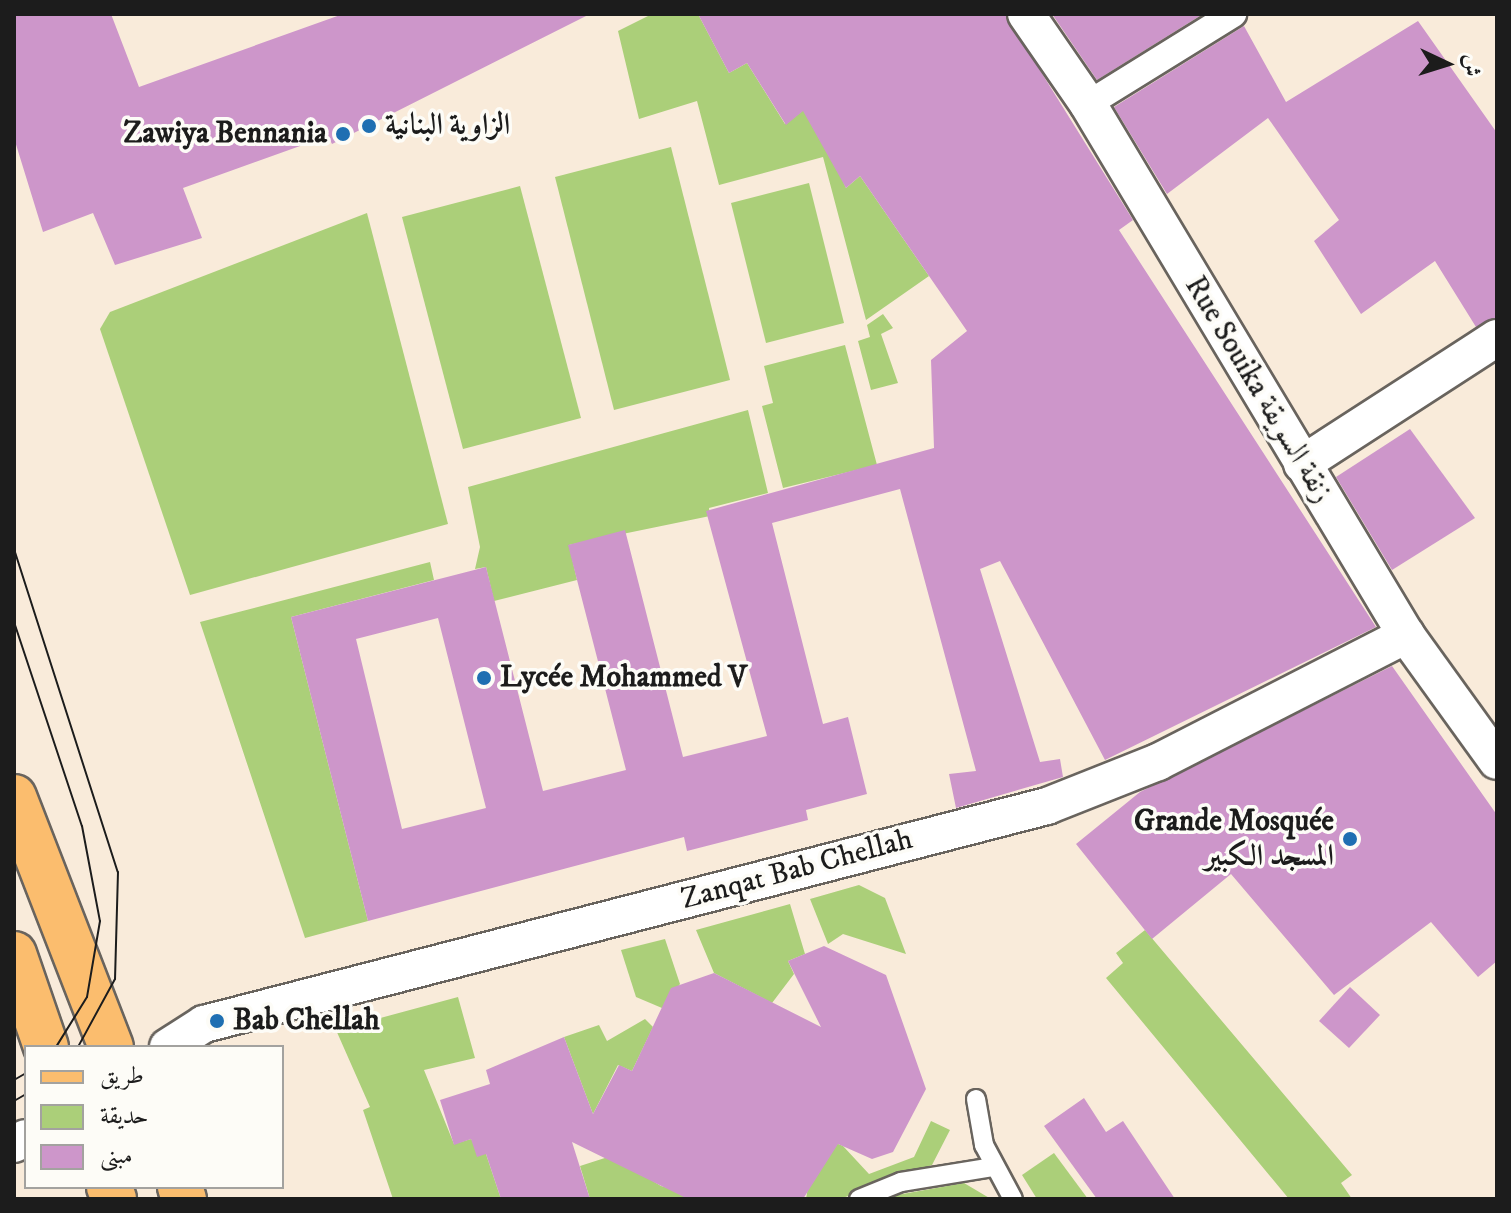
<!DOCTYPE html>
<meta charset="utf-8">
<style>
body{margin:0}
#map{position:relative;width:1511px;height:1213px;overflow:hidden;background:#f9ebda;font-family:"IM FELL DW Pica",Amiri,serif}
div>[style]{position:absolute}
.green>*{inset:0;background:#abcf79}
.building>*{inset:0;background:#cd96ca}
.roads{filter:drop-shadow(2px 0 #69645e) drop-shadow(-2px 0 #69645e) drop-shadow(0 2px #69645e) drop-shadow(0 -2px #69645e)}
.service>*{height:18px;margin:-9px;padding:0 9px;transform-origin:9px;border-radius:9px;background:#fff}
.pedestrian>*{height:26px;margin:-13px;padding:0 13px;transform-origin:13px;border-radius:13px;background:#fff}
.minor>*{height:36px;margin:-18px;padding:0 18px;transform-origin:18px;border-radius:18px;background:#fff}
.primary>*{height:44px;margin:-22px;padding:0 22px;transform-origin:22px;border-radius:22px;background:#fbbd6e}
.tram>*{height:2px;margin:-1px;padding:0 1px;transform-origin:1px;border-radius:1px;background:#1c1c1c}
.dots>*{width:22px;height:22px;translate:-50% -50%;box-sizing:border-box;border:4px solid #fdfcf7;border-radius:50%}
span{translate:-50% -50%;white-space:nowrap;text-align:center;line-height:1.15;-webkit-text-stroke:7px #fdfcf7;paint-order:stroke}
.poi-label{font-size:30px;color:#1c1c1c;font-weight:700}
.left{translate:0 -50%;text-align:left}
.right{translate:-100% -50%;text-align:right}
.street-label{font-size:30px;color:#1c1c1c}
.frame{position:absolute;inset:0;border:16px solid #1c1c1c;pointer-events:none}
.legend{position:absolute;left:24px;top:1045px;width:260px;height:144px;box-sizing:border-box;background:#fdfcf7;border:2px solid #a3a29f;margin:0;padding:10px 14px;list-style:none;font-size:24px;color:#1c1c1c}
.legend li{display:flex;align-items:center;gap:16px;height:40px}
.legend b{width:40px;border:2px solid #a3a29f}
.north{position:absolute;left:1407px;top:24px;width:80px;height:80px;-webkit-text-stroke:6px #fdfcf7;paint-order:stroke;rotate:94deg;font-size:22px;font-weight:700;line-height:32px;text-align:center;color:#1c1c1c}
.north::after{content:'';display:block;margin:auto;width:28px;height:36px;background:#1c1c1c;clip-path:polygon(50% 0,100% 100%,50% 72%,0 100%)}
</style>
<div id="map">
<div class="green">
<i style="clip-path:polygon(652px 14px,698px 14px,729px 73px,747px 63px,785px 124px,809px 106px,846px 188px,860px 176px,929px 276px,866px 320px,823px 157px,719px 185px,697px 101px,639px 119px,618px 31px)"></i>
<i style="clip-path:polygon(671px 147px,730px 380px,614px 410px,555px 177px)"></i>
<i style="clip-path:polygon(809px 183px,844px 323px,766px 343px,731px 203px)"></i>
<i style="clip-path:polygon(520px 186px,581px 418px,463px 449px,402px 217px)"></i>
<i style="clip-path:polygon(367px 213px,448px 524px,190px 595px,100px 329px,110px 312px)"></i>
<i style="clip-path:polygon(883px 314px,893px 328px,881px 334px,898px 383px,871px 390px,858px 341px,870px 337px,867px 325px)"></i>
<i style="clip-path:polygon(845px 345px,877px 465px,783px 488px,762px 406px,773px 403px,764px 366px)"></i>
<i style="clip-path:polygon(748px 410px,768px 493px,709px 508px,710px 516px,569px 545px,577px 580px,494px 601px,486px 567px,475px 569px,480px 547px,468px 487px)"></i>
<i style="clip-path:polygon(430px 562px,434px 580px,291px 617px,368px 921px,305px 938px,200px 622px)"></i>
<i style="clip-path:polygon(859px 885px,885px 898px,906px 954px,843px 934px,828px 944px,810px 899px)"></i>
<i style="clip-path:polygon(790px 904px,805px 954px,788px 961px,794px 974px,772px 1003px,714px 973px,696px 930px)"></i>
<i style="clip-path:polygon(1145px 930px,1352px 1175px,1341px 1183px,1352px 1199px,1289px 1199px,1106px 978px,1123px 963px,1116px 953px)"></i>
<i style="clip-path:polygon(665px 939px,680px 984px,662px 1008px,636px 997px,621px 950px)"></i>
<i style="clip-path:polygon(458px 997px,475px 1058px,424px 1070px,454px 1144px,471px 1139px,486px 1154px,501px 1199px,393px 1199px,363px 1110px,370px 1107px,336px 1030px)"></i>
<i style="clip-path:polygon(645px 1019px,653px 1027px,632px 1071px,618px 1065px,593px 1114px,564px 1037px,599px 1025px,607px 1041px)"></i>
<i style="clip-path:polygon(931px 1121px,950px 1130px,932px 1165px,840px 1199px,806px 1199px,817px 1135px,843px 1146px,869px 1174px,914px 1157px)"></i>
<i style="clip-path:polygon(1054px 1153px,1088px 1199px,1037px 1199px,1022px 1175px)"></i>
<i style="clip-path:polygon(611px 1156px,661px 1186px,706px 1199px,590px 1199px,580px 1166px)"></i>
<i style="clip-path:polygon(964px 1183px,991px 1199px,886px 1199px,897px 1195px)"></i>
</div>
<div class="building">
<i style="clip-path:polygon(14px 14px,111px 14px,139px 87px,343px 14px,590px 14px,332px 144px,328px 136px,183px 188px,202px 238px,115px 265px,93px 213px,43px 232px,14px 138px)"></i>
<i style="clip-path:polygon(evenodd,698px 14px,1005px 14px,1133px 220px,1119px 230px,1376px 627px,1105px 760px,1000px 561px,980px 569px,1040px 762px,1060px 759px,1063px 777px,956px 808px,949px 774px,976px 771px,900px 489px,772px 523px,823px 724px,848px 717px,867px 794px,806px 810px,808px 820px,687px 851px,684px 837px,368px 921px,291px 617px,486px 567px,543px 791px,626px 770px,568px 545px,625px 530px,683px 757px,767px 736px,706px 511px,934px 448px,931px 360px,967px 331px,860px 176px,846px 188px,803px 111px,786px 125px,747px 63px,729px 73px,698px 14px,438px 618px,486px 808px,402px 829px,356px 639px,438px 618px)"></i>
<i style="clip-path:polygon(1052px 14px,1203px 14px,1097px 80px)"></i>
<i style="clip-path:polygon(1418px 21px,1497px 133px,1497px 317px,1476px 327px,1435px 261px,1361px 314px,1314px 241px,1339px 220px,1268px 118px,1167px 194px,1114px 107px,1244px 26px,1286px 102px)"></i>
<i style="clip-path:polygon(1410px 429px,1475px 518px,1392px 570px,1336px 477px)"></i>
<i style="clip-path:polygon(1392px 666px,1497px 815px,1497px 961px,1478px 977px,1431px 922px,1334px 995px,1231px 874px,1152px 939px,1076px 844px,1140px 792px)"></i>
<i style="clip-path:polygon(824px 946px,886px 975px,926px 1089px,893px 1152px,872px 1159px,838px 1144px,803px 1199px,688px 1199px,572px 1142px,590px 1199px,501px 1199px,486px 1154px,477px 1157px,471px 1139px,454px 1145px,440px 1100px,490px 1084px,486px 1070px,564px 1037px,593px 1114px,619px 1065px,632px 1071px,671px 988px,714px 973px,821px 1027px,788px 961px)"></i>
<i style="clip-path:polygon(1350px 987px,1380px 1015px,1349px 1048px,1319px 1021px)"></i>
<i style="clip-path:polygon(1084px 1098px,1106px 1132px,1123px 1121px,1175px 1199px,1097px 1199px,1044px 1126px)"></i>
</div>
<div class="roads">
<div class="service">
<i style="left:976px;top:1099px;width:47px;rotate:80.1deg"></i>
<i style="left:984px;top:1145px;width:61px;rotate:61.8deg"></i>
<i style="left:859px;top:1199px;width:45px;rotate:-22deg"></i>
<i style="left:901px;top:1182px;width:94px;rotate:-9.2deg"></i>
</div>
<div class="pedestrian">
<i style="left:1088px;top:104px;width:171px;rotate:-31.8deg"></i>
</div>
<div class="minor">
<i style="left:1026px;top:14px;width:109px;rotate:55.4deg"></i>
<i style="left:1088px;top:104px;width:619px;rotate:59.08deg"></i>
<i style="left:1406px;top:635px;width:155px;rotate:54.2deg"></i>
<i style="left:1302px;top:464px;width:232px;rotate:-32.9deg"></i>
<i style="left:168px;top:1047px;width:43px;rotate:-32.6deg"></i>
<i style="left:204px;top:1024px;width:871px;rotate:-14.5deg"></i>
<i style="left:1047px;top:806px;width:119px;rotate:-21.6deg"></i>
<i style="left:1158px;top:762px;width:279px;rotate:-27.1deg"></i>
<i style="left:14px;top:1144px;width:13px;rotate:-27deg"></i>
</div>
<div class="primary">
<i style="left:14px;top:797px;width:268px;rotate:68.8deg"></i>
<i style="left:14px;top:954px;width:98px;rotate:71deg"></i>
<i style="left:109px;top:1187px;width:13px;rotate:67deg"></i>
<i style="left:180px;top:1187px;width:13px;rotate:72deg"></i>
</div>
</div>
<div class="tram">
<i style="left:14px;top:549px;width:339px;rotate:72.2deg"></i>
<i style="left:118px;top:872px;width:107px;rotate:91.6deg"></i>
<i style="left:115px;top:979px;width:77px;rotate:118.6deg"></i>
<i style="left:14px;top:622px;width:215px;rotate:71.6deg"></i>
<i style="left:82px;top:826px;width:97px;rotate:79.3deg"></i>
<i style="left:100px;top:921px;width:77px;rotate:99.7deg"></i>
<i style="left:87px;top:997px;width:59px;rotate:121.8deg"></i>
<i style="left:14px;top:1080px;width:14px;rotate:-30deg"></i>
<i style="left:14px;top:1101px;width:14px;rotate:-30deg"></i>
</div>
<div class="dots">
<i style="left:369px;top:126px;background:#1f6fb2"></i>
<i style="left:343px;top:134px;background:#1f6fb2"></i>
<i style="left:484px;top:678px;background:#1f6fb2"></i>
<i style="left:1350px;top:839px;background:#1f6fb2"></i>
<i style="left:217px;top:1021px;background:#1f6fb2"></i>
</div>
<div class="poi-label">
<span class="left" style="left:385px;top:126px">الزاوية البنانية</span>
<span class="right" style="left:327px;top:134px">Zawiya Bennania</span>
<span class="left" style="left:500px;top:678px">Lycée Mohammed V</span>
<span class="right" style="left:1334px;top:839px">Grande Mosquée<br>المسجد الكبير</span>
<span class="left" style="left:233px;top:1021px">Bab Chellah</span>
</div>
<div class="street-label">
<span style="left:1258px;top:390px;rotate:59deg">Rue Souika زنقة السويقة</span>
<span style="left:797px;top:870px;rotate:-15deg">Zanqat Bab Chellah</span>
</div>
<div class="frame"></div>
<ul class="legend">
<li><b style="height:10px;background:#fbbd6e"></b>طريق</li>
<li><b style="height:22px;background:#abcf79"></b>حديقة</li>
<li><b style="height:22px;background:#cd96ca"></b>مبنى</li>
</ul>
<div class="north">ش</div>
</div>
